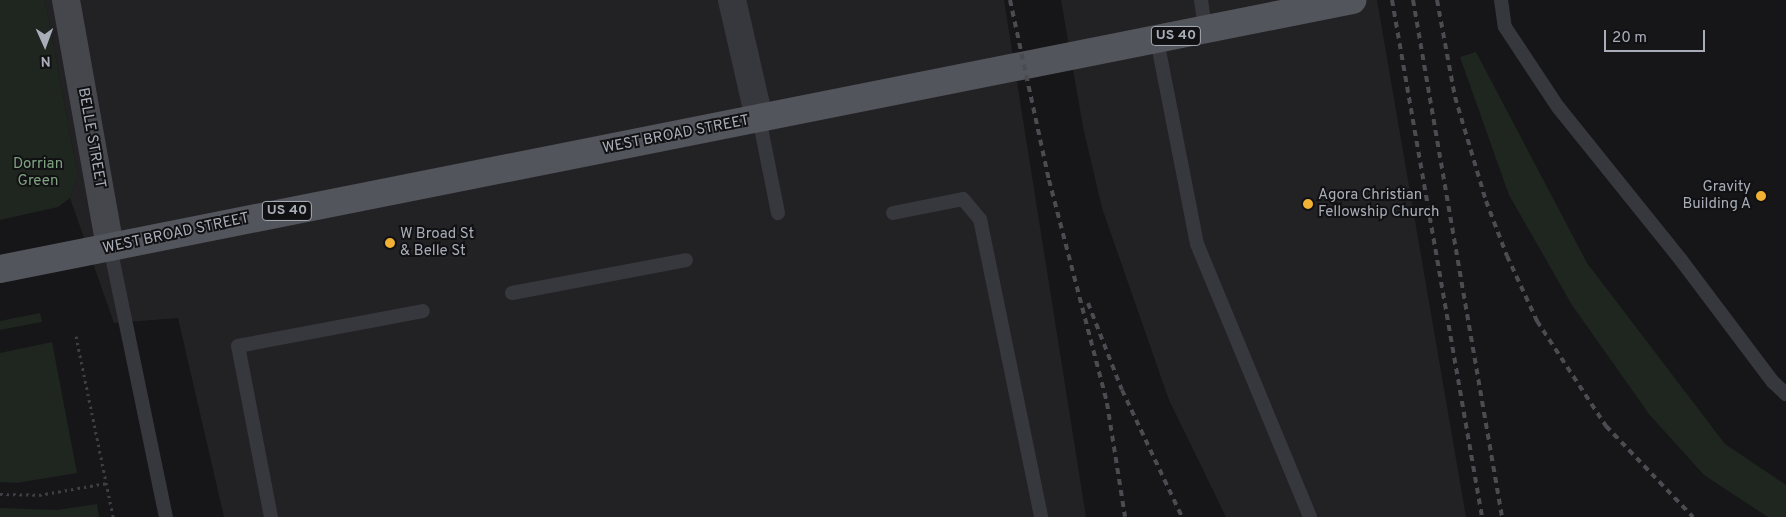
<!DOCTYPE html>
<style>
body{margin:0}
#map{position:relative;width:1786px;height:517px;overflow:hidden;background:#161618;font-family:Overpass,sans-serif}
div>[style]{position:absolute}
.built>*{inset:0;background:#222225}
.green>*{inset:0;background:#1e261f}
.path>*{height:3px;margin-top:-1.5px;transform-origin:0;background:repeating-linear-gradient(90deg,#3d3f44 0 2.5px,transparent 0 6.5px)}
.lane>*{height:14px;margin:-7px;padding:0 7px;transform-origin:7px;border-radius:7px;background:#37383d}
.street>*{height:28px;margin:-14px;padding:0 14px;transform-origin:14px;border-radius:14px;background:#37383d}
.secondary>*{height:28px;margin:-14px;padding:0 14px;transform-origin:14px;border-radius:14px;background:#45474d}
.primary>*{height:28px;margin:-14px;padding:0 14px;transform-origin:14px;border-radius:14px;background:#53555c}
.rail>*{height:4px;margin-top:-2px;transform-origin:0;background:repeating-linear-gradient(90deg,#4a4c52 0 6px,transparent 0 11px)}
.dots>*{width:14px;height:14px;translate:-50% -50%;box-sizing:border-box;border:2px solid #111113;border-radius:50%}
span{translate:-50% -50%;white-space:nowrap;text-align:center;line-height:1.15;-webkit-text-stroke:4px #111113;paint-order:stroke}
.shield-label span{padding:1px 4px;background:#111113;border:1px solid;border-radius:4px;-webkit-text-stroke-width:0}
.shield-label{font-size:14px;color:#a8adb8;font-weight:700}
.street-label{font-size:15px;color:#a8adb8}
.park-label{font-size:15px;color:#7fa381}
.poi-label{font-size:15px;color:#a8adb8}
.right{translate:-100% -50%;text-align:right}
.left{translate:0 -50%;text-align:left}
.north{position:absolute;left:20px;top:20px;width:50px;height:50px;-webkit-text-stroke:4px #111113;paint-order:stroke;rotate:178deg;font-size:14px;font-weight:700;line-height:20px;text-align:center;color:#a8adb8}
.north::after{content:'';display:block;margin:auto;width:18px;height:22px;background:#a8adb8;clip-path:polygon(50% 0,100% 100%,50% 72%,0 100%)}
.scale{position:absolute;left:1604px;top:30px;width:101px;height:22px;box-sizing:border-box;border:2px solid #a8adb8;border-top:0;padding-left:6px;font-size:15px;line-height:18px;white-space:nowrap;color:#a8adb8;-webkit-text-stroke:4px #111113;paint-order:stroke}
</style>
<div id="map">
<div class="built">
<i style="clip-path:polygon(45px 0,1004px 0,1086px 517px,224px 517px,178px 318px,114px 323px,70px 198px,78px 176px)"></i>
<i style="clip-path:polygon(1061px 0,1377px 0,1466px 517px,1226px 517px,1169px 400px,1102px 208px,1083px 127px)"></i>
</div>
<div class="green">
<i style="clip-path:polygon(0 0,45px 0,78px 176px,70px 198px,58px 207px,0 220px)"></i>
<i style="clip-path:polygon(1476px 52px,1587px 263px,1725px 444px,1786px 485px,1786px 517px,1768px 517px,1704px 475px,1649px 414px,1572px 305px,1509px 195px,1460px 57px)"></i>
<i style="clip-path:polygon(40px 313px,42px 322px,0 330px,0 321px)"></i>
<i style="clip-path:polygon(52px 342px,77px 473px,16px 483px,0 482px,0 353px)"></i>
<i style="clip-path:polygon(97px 504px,99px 517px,0 517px,0 508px,57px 510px)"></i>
</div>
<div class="path">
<i style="left:76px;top:336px;width:185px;rotate:78.4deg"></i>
<i style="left:0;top:494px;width:39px;rotate:1deg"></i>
<i style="left:39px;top:495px;width:69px;rotate:-10deg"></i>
</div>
<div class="lane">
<i style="left:1201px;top:0;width:29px;rotate:82deg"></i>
<i style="left:1501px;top:0;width:27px;rotate:82deg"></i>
<i style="left:1505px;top:27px;width:96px;rotate:56.5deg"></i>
<i style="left:1558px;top:107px;width:196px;rotate:51.2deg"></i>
<i style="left:1681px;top:260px;width:153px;rotate:53deg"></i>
<i style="left:1773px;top:382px;width:18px;rotate:43deg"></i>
<i style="left:1157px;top:40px;width:208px;rotate:78.9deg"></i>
<i style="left:1197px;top:244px;width:295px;rotate:67.5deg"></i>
<i style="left:759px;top:118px;width:97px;rotate:78.7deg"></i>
<i style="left:893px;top:213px;width:71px;rotate:-11.3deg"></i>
<i style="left:963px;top:199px;width:26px;rotate:50deg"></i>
<i style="left:980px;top:219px;width:304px;rotate:78.4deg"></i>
<i style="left:110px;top:247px;width:276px;rotate:78.3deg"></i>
<i style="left:512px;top:293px;width:177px;rotate:-10.7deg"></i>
<i style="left:271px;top:517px;width:174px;rotate:-100.9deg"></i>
<i style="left:238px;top:346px;width:188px;rotate:-10.7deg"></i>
</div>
<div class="street">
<i style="left:732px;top:0;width:121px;rotate:77.1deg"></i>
</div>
<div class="secondary">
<i style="left:66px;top:0;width:251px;rotate:79.9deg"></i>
</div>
<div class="primary">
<i style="left:0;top:269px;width:1379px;rotate:-11.25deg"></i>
</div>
<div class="rail">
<i style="left:1010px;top:0;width:184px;rotate:77.8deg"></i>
<i style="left:1049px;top:180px;width:230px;rotate:75.4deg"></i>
<i style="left:1107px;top:403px;width:115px;rotate:81deg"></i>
<i style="left:1392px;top:0;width:525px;rotate:80.12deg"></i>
<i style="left:1413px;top:0;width:525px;rotate:80.23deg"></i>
<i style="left:1437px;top:0;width:99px;rotate:79.5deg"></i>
<i style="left:1455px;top:97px;width:109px;rotate:73.4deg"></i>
<i style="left:1486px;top:201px;width:59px;rotate:69.1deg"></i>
<i style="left:1507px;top:256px;width:72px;rotate:65.2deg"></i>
<i style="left:1537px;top:321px;width:126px;rotate:56.7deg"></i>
<i style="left:1606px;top:426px;width:126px;rotate:46.3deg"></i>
<i style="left:1088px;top:303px;width:93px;rotate:68.7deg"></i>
<i style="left:1122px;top:390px;width:140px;rotate:64.7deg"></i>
</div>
<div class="dots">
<i style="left:1761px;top:196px;background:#f2b134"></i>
<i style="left:1308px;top:204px;background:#f2b134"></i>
<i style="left:390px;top:243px;background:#f2b134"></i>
</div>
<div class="shield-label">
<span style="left:1176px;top:36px">US 40</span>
<span style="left:287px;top:211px">US 40</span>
</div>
<div class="street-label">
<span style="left:676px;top:135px;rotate:-11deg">WEST BROAD STREET</span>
<span style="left:91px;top:138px;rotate:80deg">BELLE STREET</span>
<span style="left:176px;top:234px;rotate:-12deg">WEST BROAD STREET</span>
</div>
<div class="park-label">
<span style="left:38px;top:173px">Dorrian<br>Green</span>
</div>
<div class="poi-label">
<span class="right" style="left:1751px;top:196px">Gravity<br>Building A</span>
<span class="left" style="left:1318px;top:204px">Agora Christian<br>Fellowship Church</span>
<span class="left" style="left:400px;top:243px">W Broad St<br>&amp; Belle St</span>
</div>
<div class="north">N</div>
<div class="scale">20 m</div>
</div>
